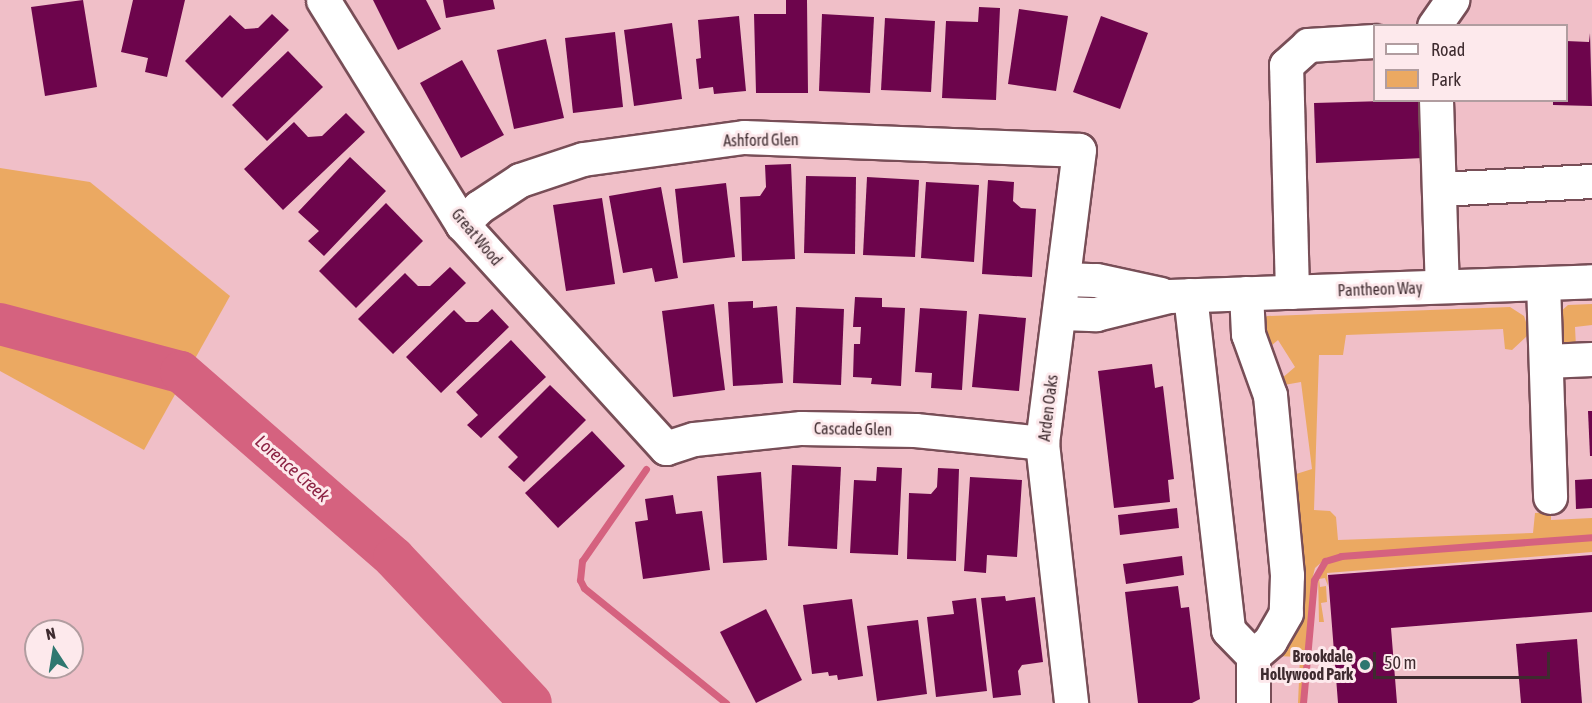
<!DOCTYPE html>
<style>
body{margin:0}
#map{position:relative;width:1592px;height:703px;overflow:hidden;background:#f0bfc8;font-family:"Asap Condensed",sans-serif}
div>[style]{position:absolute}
.green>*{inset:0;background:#eba962}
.stream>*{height:7px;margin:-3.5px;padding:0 3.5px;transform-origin:3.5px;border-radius:3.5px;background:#d5627f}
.river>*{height:42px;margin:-21px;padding:0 21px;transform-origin:21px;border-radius:21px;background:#d5627f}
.building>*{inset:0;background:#6d054c}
.roads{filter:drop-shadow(2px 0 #784e57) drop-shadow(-2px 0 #784e57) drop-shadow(0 2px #784e57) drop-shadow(0 -2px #784e57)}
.minor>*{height:33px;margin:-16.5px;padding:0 16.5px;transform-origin:16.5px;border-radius:16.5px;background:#fff}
.dots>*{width:16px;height:16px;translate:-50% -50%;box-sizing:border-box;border:3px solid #fde9ec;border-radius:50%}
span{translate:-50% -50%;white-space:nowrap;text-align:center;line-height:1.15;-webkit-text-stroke:6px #fde9ec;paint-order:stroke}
.street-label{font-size:16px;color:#3e2b2f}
.poi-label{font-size:16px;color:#3e2b2f;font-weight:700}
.right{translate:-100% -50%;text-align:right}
.water-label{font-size:18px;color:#8c2344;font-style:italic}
.legend{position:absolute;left:1373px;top:24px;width:195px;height:78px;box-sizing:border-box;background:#fde9ec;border:2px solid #b19da0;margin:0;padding:8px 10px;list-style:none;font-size:18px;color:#3e2b2f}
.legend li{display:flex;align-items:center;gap:12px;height:30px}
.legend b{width:30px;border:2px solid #b19da0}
.north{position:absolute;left:24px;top:619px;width:60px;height:60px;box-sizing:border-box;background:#fde9ec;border:2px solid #b19da0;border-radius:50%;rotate:348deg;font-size:16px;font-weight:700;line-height:24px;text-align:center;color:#3e2b2f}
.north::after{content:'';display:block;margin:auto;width:21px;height:27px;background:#2f7770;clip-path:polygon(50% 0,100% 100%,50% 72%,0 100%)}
.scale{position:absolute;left:1373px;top:652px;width:177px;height:27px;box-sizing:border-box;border:3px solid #3e2b2f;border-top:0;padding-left:8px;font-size:18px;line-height:21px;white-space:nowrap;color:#3e2b2f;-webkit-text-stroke:4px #fde9ec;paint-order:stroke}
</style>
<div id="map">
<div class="green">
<i style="clip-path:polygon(0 168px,90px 182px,230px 296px,144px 450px,0 371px)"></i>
<i style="clip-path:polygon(1592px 304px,1592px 325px,1575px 327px,1576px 347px,1562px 342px,1558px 337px,1559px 313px,1568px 305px)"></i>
<i style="clip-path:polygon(1510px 307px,1524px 316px,1527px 325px,1527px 336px,1512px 350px,1505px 349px,1503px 329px,1346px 335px,1343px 355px,1319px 355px,1314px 510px,1330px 511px,1336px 517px,1338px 540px,1533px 533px,1535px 513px,1551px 512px,1551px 520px,1592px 518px,1592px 535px,1325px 559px,1315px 568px,1312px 580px,1301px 703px,1298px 703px,1300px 657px,1276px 656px,1304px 605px,1306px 581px,1298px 544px,1300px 530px,1293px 475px,1312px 469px,1301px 382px,1284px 385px,1281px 379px,1295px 367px,1278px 340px,1266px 350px,1259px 324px,1267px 316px)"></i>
<i style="clip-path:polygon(1592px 539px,1592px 552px,1327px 573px,1328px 586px,1325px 578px,1319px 579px,1320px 587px,1326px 586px,1327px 602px,1321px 603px,1324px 622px,1319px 622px,1318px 572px,1335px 559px)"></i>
</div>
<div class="stream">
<i style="left:646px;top:469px;width:112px;rotate:124.8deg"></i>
<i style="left:582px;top:561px;width:19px;rotate:96deg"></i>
<i style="left:580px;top:580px;width:9px;rotate:63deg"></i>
<i style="left:584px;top:588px;width:183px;rotate:39deg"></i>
<i style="left:1303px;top:703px;width:123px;rotate:-84.9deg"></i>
<i style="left:1314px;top:580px;width:22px;rotate:-60deg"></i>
<i style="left:1325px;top:561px;width:17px;rotate:-17deg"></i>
<i style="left:1341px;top:556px;width:252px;rotate:-4.3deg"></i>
</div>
<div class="river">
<i style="left:0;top:324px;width:187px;rotate:14.9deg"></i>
<i style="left:181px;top:372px;width:283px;rotate:41.1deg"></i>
<i style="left:394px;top:558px;width:199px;rotate:46.6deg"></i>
</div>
<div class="building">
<i style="clip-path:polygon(83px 0,97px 87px,45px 96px,31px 7px)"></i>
<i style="clip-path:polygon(133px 0,185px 0,167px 77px,145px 72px,148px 58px,121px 52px)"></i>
<i style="clip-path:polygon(373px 0,426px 0,441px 29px,398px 50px)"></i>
<i style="clip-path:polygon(443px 0,493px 0,495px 9px,446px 18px)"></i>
<i style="clip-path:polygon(786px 0,807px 0,808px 93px,756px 93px,754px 14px,786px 14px)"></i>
<i style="clip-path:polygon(979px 7px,1000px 8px,996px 100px,942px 98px,946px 21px,978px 22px)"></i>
<i style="clip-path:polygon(1019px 9px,1068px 16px,1056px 91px,1008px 84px)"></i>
<i style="clip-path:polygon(272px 14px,289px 30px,222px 98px,185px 61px,230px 15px,245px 29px,258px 28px)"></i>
<i style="clip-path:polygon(822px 14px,874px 17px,870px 93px,819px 91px)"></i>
<i style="clip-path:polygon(739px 16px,746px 91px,714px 94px,713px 87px,699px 89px,696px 59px,701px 58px,698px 20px)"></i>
<i style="clip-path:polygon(1101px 16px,1148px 33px,1120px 109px,1073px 92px)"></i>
<i style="clip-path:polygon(885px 18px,935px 21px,931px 92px,881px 90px)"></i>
<i style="clip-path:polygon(672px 23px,682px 99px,634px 106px,624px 30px)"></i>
<i style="clip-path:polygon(615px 32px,623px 107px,573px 113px,565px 38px)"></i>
<i style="clip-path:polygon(1590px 33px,1592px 106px,1553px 105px,1553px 100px,1566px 100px,1566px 41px,1589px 42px)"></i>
<i style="clip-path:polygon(546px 39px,564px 118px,514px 129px,497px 50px)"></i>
<i style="clip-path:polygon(288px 51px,323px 87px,267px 141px,232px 105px)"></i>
<i style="clip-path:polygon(462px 60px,504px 135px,461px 158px,420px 83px)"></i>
<i style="clip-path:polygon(1421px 100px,1423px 158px,1316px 163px,1314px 103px)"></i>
<i style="clip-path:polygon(346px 113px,365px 132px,283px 210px,244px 169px,294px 122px,308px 137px,322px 136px)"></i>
<i style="clip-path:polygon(350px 157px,386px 191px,324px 256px,308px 241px,319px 231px,298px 212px)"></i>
<i style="clip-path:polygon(791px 164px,795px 259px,742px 261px,740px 197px,760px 196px,766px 187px,765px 165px)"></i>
<i style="clip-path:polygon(806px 176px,856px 177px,855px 254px,804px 253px)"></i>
<i style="clip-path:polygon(867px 177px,919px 180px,915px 257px,863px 255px)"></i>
<i style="clip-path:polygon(988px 180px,1014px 182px,1013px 201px,1021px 208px,1036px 209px,1032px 277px,982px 274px)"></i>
<i style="clip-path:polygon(926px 182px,979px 185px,974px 262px,921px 258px)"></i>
<i style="clip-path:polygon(726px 183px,735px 257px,683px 263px,675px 189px)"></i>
<i style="clip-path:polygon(661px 187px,678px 278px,655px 282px,652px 268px,623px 273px,609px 196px)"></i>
<i style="clip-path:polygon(602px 198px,615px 284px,566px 291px,553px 205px)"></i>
<i style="clip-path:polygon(386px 203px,423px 241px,356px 308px,319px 271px)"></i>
<i style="clip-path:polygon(450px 267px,466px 283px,393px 354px,358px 319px,405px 273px,418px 286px,430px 286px)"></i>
<i style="clip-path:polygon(855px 297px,882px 298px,882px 307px,905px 308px,901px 386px,871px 384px,872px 378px,853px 377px,854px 344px,860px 344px,861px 327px,853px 327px)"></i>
<i style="clip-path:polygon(753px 301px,753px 308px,777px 306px,783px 383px,733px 386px,728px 302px)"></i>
<i style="clip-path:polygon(714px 304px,725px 390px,673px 397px,662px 311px)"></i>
<i style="clip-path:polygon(796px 307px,844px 309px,841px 385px,793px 383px)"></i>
<i style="clip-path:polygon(920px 308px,967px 311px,962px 390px,931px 388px,932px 373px,915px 372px)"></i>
<i style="clip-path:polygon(492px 309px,509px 327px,441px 393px,406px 357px,454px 310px,466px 322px,478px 322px)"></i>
<i style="clip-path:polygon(979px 314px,1026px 318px,1019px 391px,972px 387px)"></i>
<i style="clip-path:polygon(511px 340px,546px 377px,481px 438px,467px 425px,478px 415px,456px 392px)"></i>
<i style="clip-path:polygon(1152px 364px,1155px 388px,1163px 386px,1174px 479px,1168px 480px,1170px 502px,1114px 508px,1098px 371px)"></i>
<i style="clip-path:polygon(550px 385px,586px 420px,524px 482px,508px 467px,518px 457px,498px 437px)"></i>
<i style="clip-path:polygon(1588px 411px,1592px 411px,1592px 456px,1590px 456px)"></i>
<i style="clip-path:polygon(592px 431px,625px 466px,558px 528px,525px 493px)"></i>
<i style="clip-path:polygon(792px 465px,841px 467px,837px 549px,788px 546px)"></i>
<i style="clip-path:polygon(877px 467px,902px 468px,898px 555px,850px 553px,854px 480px,876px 481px)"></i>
<i style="clip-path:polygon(938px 468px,959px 469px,956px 561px,907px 559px,909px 493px,931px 494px,937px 487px)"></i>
<i style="clip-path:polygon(761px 472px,767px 560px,723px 563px,717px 476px)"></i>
<i style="clip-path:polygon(970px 477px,1022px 480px,1017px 557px,987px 555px,986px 573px,964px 571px)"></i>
<i style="clip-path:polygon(1592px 479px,1592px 508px,1576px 509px,1575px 480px)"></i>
<i style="clip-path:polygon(673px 495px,676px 514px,702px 511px,710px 570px,643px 579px,635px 522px,648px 520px,645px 499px)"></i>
<i style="clip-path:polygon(1177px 508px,1179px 528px,1120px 535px,1118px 515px)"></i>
<i style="clip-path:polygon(1592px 555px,1592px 612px,1391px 628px,1397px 703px,1338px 703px,1328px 575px)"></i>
<i style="clip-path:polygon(1182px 556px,1184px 575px,1126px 584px,1123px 564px)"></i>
<i style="clip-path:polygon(1178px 586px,1181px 608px,1189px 607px,1200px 699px,1192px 703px,1138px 703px,1125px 592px)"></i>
<i style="clip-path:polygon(1005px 596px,1006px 601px,1035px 597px,1043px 662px,1022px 665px,1018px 671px,1021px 695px,993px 698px,981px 598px)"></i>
<i style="clip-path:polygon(976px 598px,987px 691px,936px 697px,927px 617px,954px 614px,952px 601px)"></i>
<i style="clip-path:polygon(852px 599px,863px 676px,838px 680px,837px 675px,829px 676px,828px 672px,812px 674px,803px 605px)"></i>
<i style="clip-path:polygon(766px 609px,802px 680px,756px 703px,720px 632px)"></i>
<i style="clip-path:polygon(918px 620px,927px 694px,877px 701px,867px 626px)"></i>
<i style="clip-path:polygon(1577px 639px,1582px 703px,1521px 703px,1516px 644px)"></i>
</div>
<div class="roads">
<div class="minor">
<i style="left:323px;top:0;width:264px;rotate:58.2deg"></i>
<i style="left:462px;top:224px;width:303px;rotate:47.7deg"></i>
<i style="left:666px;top:448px;width:29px;rotate:-18deg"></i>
<i style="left:694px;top:439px;width:108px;rotate:-5.9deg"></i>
<i style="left:801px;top:428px;width:114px;rotate:1deg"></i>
<i style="left:915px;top:430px;width:128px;rotate:5.8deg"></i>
<i style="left:1434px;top:26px;width:32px;rotate:-55deg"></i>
<i style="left:1436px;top:100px;width:186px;rotate:88.2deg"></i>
<i style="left:1439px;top:189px;width:153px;rotate:-3deg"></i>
<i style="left:462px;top:224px;width:24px;rotate:-45deg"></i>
<i style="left:479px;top:207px;width:49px;rotate:-33.4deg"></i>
<i style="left:520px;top:180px;width:66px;rotate:-18.4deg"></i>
<i style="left:583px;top:159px;width:162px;rotate:-7.8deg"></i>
<i style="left:744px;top:137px;width:335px;rotate:2.2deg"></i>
<i style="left:1079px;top:150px;width:295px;rotate:97.2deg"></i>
<i style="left:1042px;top:443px;width:262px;rotate:83.6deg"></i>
<i style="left:1064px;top:279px;width:32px;rotate:2deg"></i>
<i style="left:1096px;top:280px;width:66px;rotate:12.2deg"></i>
<i style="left:1543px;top:283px;width:214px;rotate:88.1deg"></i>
<i style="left:1292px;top:292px;width:227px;rotate:-91.5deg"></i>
<i style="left:1286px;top:65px;width:30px;rotate:-42deg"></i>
<i style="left:1308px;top:45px;width:66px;rotate:-3.5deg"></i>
<i style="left:1246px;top:293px;width:41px;rotate:87.2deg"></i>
<i style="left:1248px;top:334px;width:65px;rotate:70.2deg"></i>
<i style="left:1270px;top:395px;width:181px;rotate:84.6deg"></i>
<i style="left:1287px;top:575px;width:38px;rotate:92deg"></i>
<i style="left:1286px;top:613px;width:32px;rotate:120deg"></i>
<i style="left:1270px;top:641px;width:23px;rotate:139deg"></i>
<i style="left:1253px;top:656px;width:47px;rotate:90deg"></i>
<i style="left:1190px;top:295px;width:337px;rotate:83.5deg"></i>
<i style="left:1228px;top:630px;width:36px;rotate:46deg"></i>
<i style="left:1062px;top:313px;width:34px;rotate:2deg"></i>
<i style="left:1096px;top:314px;width:75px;rotate:-13.9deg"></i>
<i style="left:1169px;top:296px;width:423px;rotate:-2deg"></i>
<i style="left:1546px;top:361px;width:46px;rotate:-2.5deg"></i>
</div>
</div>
<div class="dots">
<i style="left:1365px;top:665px;background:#2f7770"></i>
</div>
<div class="street-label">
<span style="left:761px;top:140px;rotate:-1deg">Ashford Glen</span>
<span style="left:477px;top:237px;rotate:50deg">Great Wood</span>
<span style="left:1380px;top:289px;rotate:-2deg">Pantheon Way</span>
<span style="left:1048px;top:408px;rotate:-83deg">Arden Oaks</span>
<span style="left:853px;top:429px;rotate:1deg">Cascade Glen</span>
</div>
<div class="poi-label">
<span class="right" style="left:1353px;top:665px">Brookdale<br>Hollywood Park</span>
</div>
<div class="water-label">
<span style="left:292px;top:469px;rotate:41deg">Lorence Creek</span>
</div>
<ul class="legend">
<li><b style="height:8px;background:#fff"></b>Road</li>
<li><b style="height:16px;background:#eba962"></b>Park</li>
</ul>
<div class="north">N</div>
<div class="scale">50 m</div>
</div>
